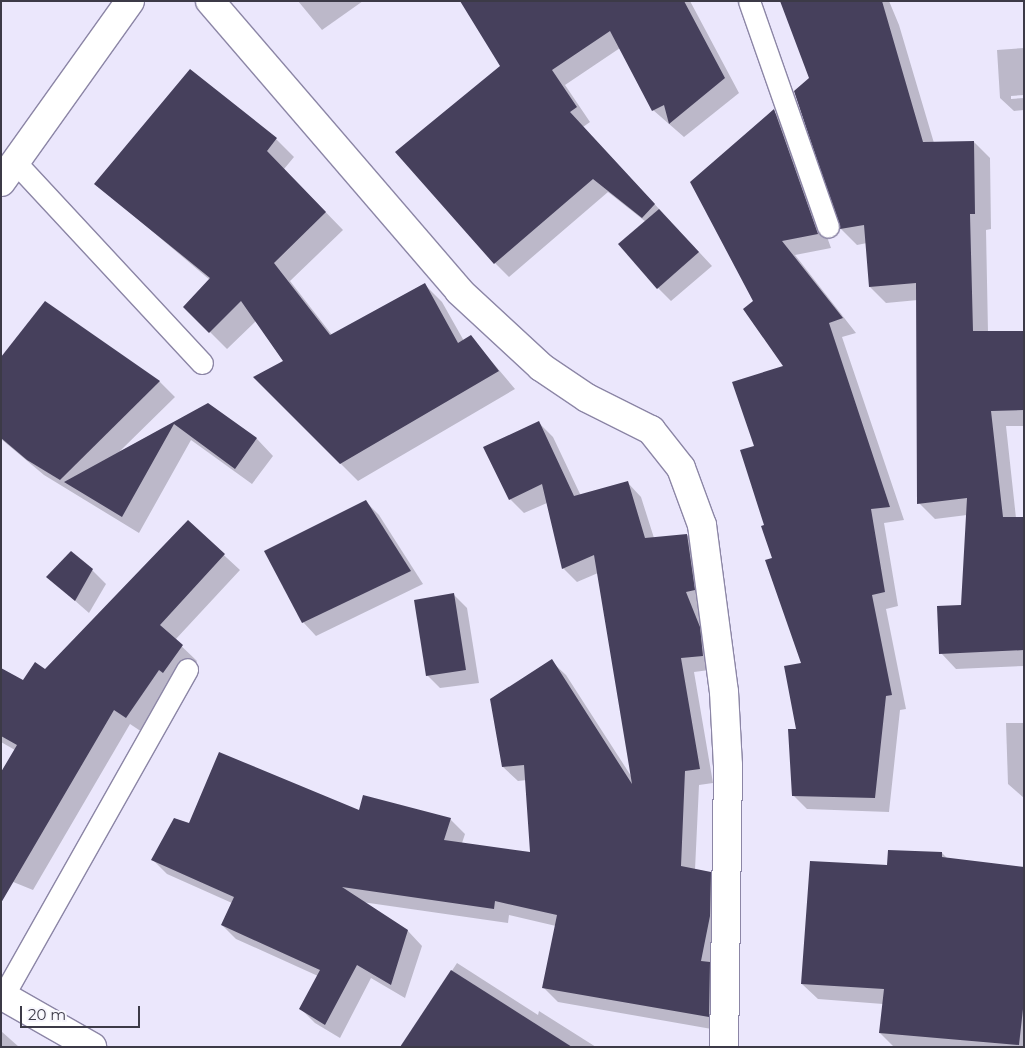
<!DOCTYPE html>
<style>
body{margin:0}
#map{position:relative;width:1025px;height:1048px;overflow:hidden;background:#ebe7fc;font-family:Montserrat,sans-serif}
div>[style]{position:absolute}
.shadow>*{inset:0;background:#0003}
.building>*{inset:0;background:#46405c}
.roads{filter:drop-shadow(1px 0 #8c86a6) drop-shadow(-1px 0 #8c86a6) drop-shadow(0 1px #8c86a6) drop-shadow(0 -1px #8c86a6)}
.lane>*{height:21px;margin:-10.5px;padding:0 10.5px;transform-origin:10.5px;border-radius:10.5px;background:#fff}
.street>*{height:28px;margin:-14px;padding:0 14px;transform-origin:14px;border-radius:14px;background:#fff}
span{translate:-50% -50%;white-space:nowrap;text-align:center;line-height:1.15;-webkit-text-stroke:5px #f7f6fd;paint-order:stroke}
.frame{position:absolute;inset:0;border:2px solid #3c3a47;pointer-events:none}
.scale{position:absolute;left:20px;top:1006px;width:120px;height:22px;box-sizing:border-box;border:2px solid #3c3a47;border-top:0;padding-left:6px;font-size:15px;line-height:18px;white-space:nowrap;color:#3c3a47;-webkit-text-stroke:4px #f7f6fd;paint-order:stroke}
</style>
<div id="map">
<div class="shadow">
<i style="clip-path:polygon(298px 1px,363px 1px,322px 30px)"></i>
<i style="clip-path:polygon(536px 1px,690px 1px,739px 93px,684px 137px,653px 110px,620px 48px,565px 85px,590px 122px,583px 127px,712px 266px,671px 301px,658px 288px,646px 222px,608px 192px,509px 277px,495px 263px,502px 67px)"></i>
<i style="clip-path:polygon(781px 1px,889px 1px,899px 25px,934px 143px,974px 142px,990px 158px,991px 229px,986px 230px,988px 332px,1024px 332px,1024px 426px,1006px 426px,1016px 518px,1024px 518px,1024px 666px,956px 669px,941px 653px,962px 606px,967px 515px,935px 519px,919px 503px,918px 300px,886px 303px,870px 287px,867px 243px,857px 245px,841px 229px,811px 79px)"></i>
<i style="clip-path:polygon(1024px 48px,1024px 95px,1011px 96px,1011px 99px,1024px 98px,1024px 110px,1014px 111px,1000px 98px,997px 50px)"></i>
<i style="clip-path:polygon(773px 111px,787px 125px,831px 248px,795px 255px,856px 333px,842px 337px,904px 520px,884px 523px,898px 606px,886px 609px,906px 709px,900px 710px,889px 812px,807px 809px,793px 795px,803px 664px,766px 525px,755px 447px,785px 366px,755px 302px)"></i>
<i style="clip-path:polygon(276px 139px,294px 157px,284px 169px,343px 230px,290px 281px,332px 335px,424px 284px,442px 302px,464px 341px,471px 337px,515px 389px,358px 481px,255px 378px,284px 362px,256px 321px,227px 349px,185px 307px,210px 280px,96px 184px)"></i>
<i style="clip-path:polygon(45px 303px,160px 382px,175px 397px,119px 452px,208px 404px,257px 439px,273px 456px,252px 484px,191px 440px,139px 533px,44px 475px,1px 439px,1px 359px)"></i>
<i style="clip-path:polygon(539px 423px,553px 437px,581px 496px,627px 482px,641px 497px,654px 538px,687px 535px,701px 549px,717px 669px,694px 672px,713px 783px,699px 785px,695px 870px,710px 873px,725px 888px,723px 1031px,558px 1002px,544px 988px,556px 926px,509px 915px,508px 923px,362px 902px,408px 931px,422px 946px,405px 998px,371px 978px,340px 1038px,315px 1023px,301px 1009px,318px 976px,236px 939px,222px 925px,232px 903px,167px 874px,153px 860px,190px 825px,360px 812px,450px 819px,465px 834px,462px 843px,531px 854px,527px 780px,518px 781px,503px 767px,551px 661px,566px 675px,633px 779px,598px 573px,577px 582px,563px 568px,547px 503px,524px 513px,510px 499px)"></i>
<i style="clip-path:polygon(366px 502px,379px 515px,423px 584px,316px 636px,303px 622px)"></i>
<i style="clip-path:polygon(188px 522px,240px 570px,175px 640px,197px 661px,142px 732px,130px 724px,33px 890px,1px 877px,15px 750px,1px 742px,1px 669px,23px 681px,45px 671px)"></i>
<i style="clip-path:polygon(92px 570px,106px 584px,89px 613px,48px 577px)"></i>
<i style="clip-path:polygon(454px 595px,467px 608px,479px 683px,440px 688px,427px 675px)"></i>
<i style="clip-path:polygon(1006px 723px,1024px 723px,1024px 798px,1008px 784px)"></i>
<i style="clip-path:polygon(942px 853px,948px 859px,1024px 868px,1024px 1047px,894px 1047px,880px 1033px,883px 1004px,818px 999px,802px 984px,888px 866px)"></i>
<i style="clip-path:polygon(457px 963px,538px 1015px,539px 1011px,596px 1047px,402px 1047px)"></i>
<i style="clip-path:polygon(1px 1031px,19px 1047px,1px 1047px)"></i>
</div>
<div class="building">
<i style="clip-path:polygon(460px 1px,684px 1px,725px 78px,669px 124px,664px 105px,652px 111px,610px 31px,552px 70px,577px 107px,570px 112px,655px 204px,642px 218px,593px 179px,494px 264px,395px 152px,500px 66px)"></i>
<i style="clip-path:polygon(780px 1px,882px 1px,923px 142px,974px 141px,975px 214px,970px 214px,973px 331px,1024px 331px,1024px 410px,991px 411px,1003px 517px,1024px 517px,1024px 650px,939px 654px,937px 606px,961px 605px,967px 498px,917px 504px,916px 283px,869px 287px,864px 225px,840px 229px,794px 91px,809px 78px)"></i>
<i style="clip-path:polygon(190px 69px,277px 138px,267px 151px,326px 212px,274px 263px,330px 335px,425px 283px,458px 343px,471px 335px,499px 371px,340px 464px,253px 377px,283px 361px,241px 301px,209px 333px,183px 307px,210px 278px,94px 184px)"></i>
<i style="clip-path:polygon(774px 109px,818px 234px,782px 241px,843px 318px,829px 323px,890px 507px,871px 509px,885px 592px,872px 595px,892px 695px,886px 696px,875px 798px,792px 796px,788px 729px,796px 729px,784px 666px,801px 663px,765px 560px,772px 558px,761px 526px,764px 525px,740px 450px,754px 446px,732px 382px,783px 366px,743px 309px,753px 301px,690px 182px)"></i>
<i style="clip-path:polygon(659px 209px,699px 252px,657px 289px,618px 244px)"></i>
<i style="clip-path:polygon(45px 301px,160px 381px,60px 480px,27px 460px,1px 438px,1px 357px)"></i>
<i style="clip-path:polygon(208px 403px,257px 438px,235px 469px,174px 424px,122px 517px,64px 482px)"></i>
<i style="clip-path:polygon(539px 421px,574px 496px,628px 481px,645px 538px,687px 534px,695px 590px,686px 592px,700px 627px,703px 656px,681px 658px,700px 769px,685px 771px,681px 866px,711px 872px,710px 916px,701px 961px,710px 962px,709px 1017px,542px 988px,557px 915px,495px 901px,494px 909px,342px 887px,408px 930px,391px 985px,357px 965px,325px 1025px,299px 1009px,320px 970px,221px 925px,234px 897px,151px 860px,174px 818px,189px 823px,219px 752px,359px 810px,363px 795px,451px 818px,444px 840px,530px 852px,524px 765px,502px 767px,490px 699px,552px 659px,632px 784px,594px 555px,562px 569px,542px 484px,509px 500px,483px 447px)"></i>
<i style="clip-path:polygon(366px 500px,411px 571px,302px 623px,264px 551px)"></i>
<i style="clip-path:polygon(188px 520px,225px 554px,160px 625px,183px 645px,163px 673px,159px 670px,126px 718px,114px 710px,1px 903px,1px 772px,17px 745px,1px 736px,1px 668px,23px 680px,35px 662px,45px 669px)"></i>
<i style="clip-path:polygon(71px 551px,93px 569px,75px 601px,46px 577px)"></i>
<i style="clip-path:polygon(454px 593px,466px 670px,426px 676px,414px 600px)"></i>
<i style="clip-path:polygon(888px 850px,942px 852px,942px 857px,1024px 867px,1024px 1000px,1019px 1045px,879px 1033px,884px 989px,801px 984px,810px 861px,887px 865px)"></i>
<i style="clip-path:polygon(451px 970px,572px 1047px,400px 1047px)"></i>
</div>
<div class="roads">
<div class="lane">
<i style="left:749px;top:1px;width:239px;rotate:70.7deg"></i>
<i style="left:16px;top:163px;width:273px;rotate:47.1deg"></i>
<i style="left:3px;top:996px;width:375px;rotate:-60.6deg"></i>
</div>
<div class="street">
<i style="left:210px;top:1px;width:382px;rotate:49.3deg"></i>
<i style="left:459px;top:291px;width:112px;rotate:42.8deg"></i>
<i style="left:541px;top:367px;width:55px;rotate:34deg"></i>
<i style="left:587px;top:398px;width:72px;rotate:26.6deg"></i>
<i style="left:651px;top:430px;width:48px;rotate:51.7deg"></i>
<i style="left:681px;top:468px;width:61px;rotate:69.8deg"></i>
<i style="left:702px;top:525px;width:168px;rotate:82.5deg"></i>
<i style="left:724px;top:692px;width:73px;rotate:86.9deg"></i>
<i style="left:728px;top:765px;width:282px;rotate:90.8deg"></i>
<i style="left:1px;top:182px;width:222px;rotate:-54.5deg"></i>
<i style="left:1px;top:995px;width:105px;rotate:29.7deg"></i>
</div>
</div>
<div class="frame"></div>
<div class="scale">20 m</div>
</div>
